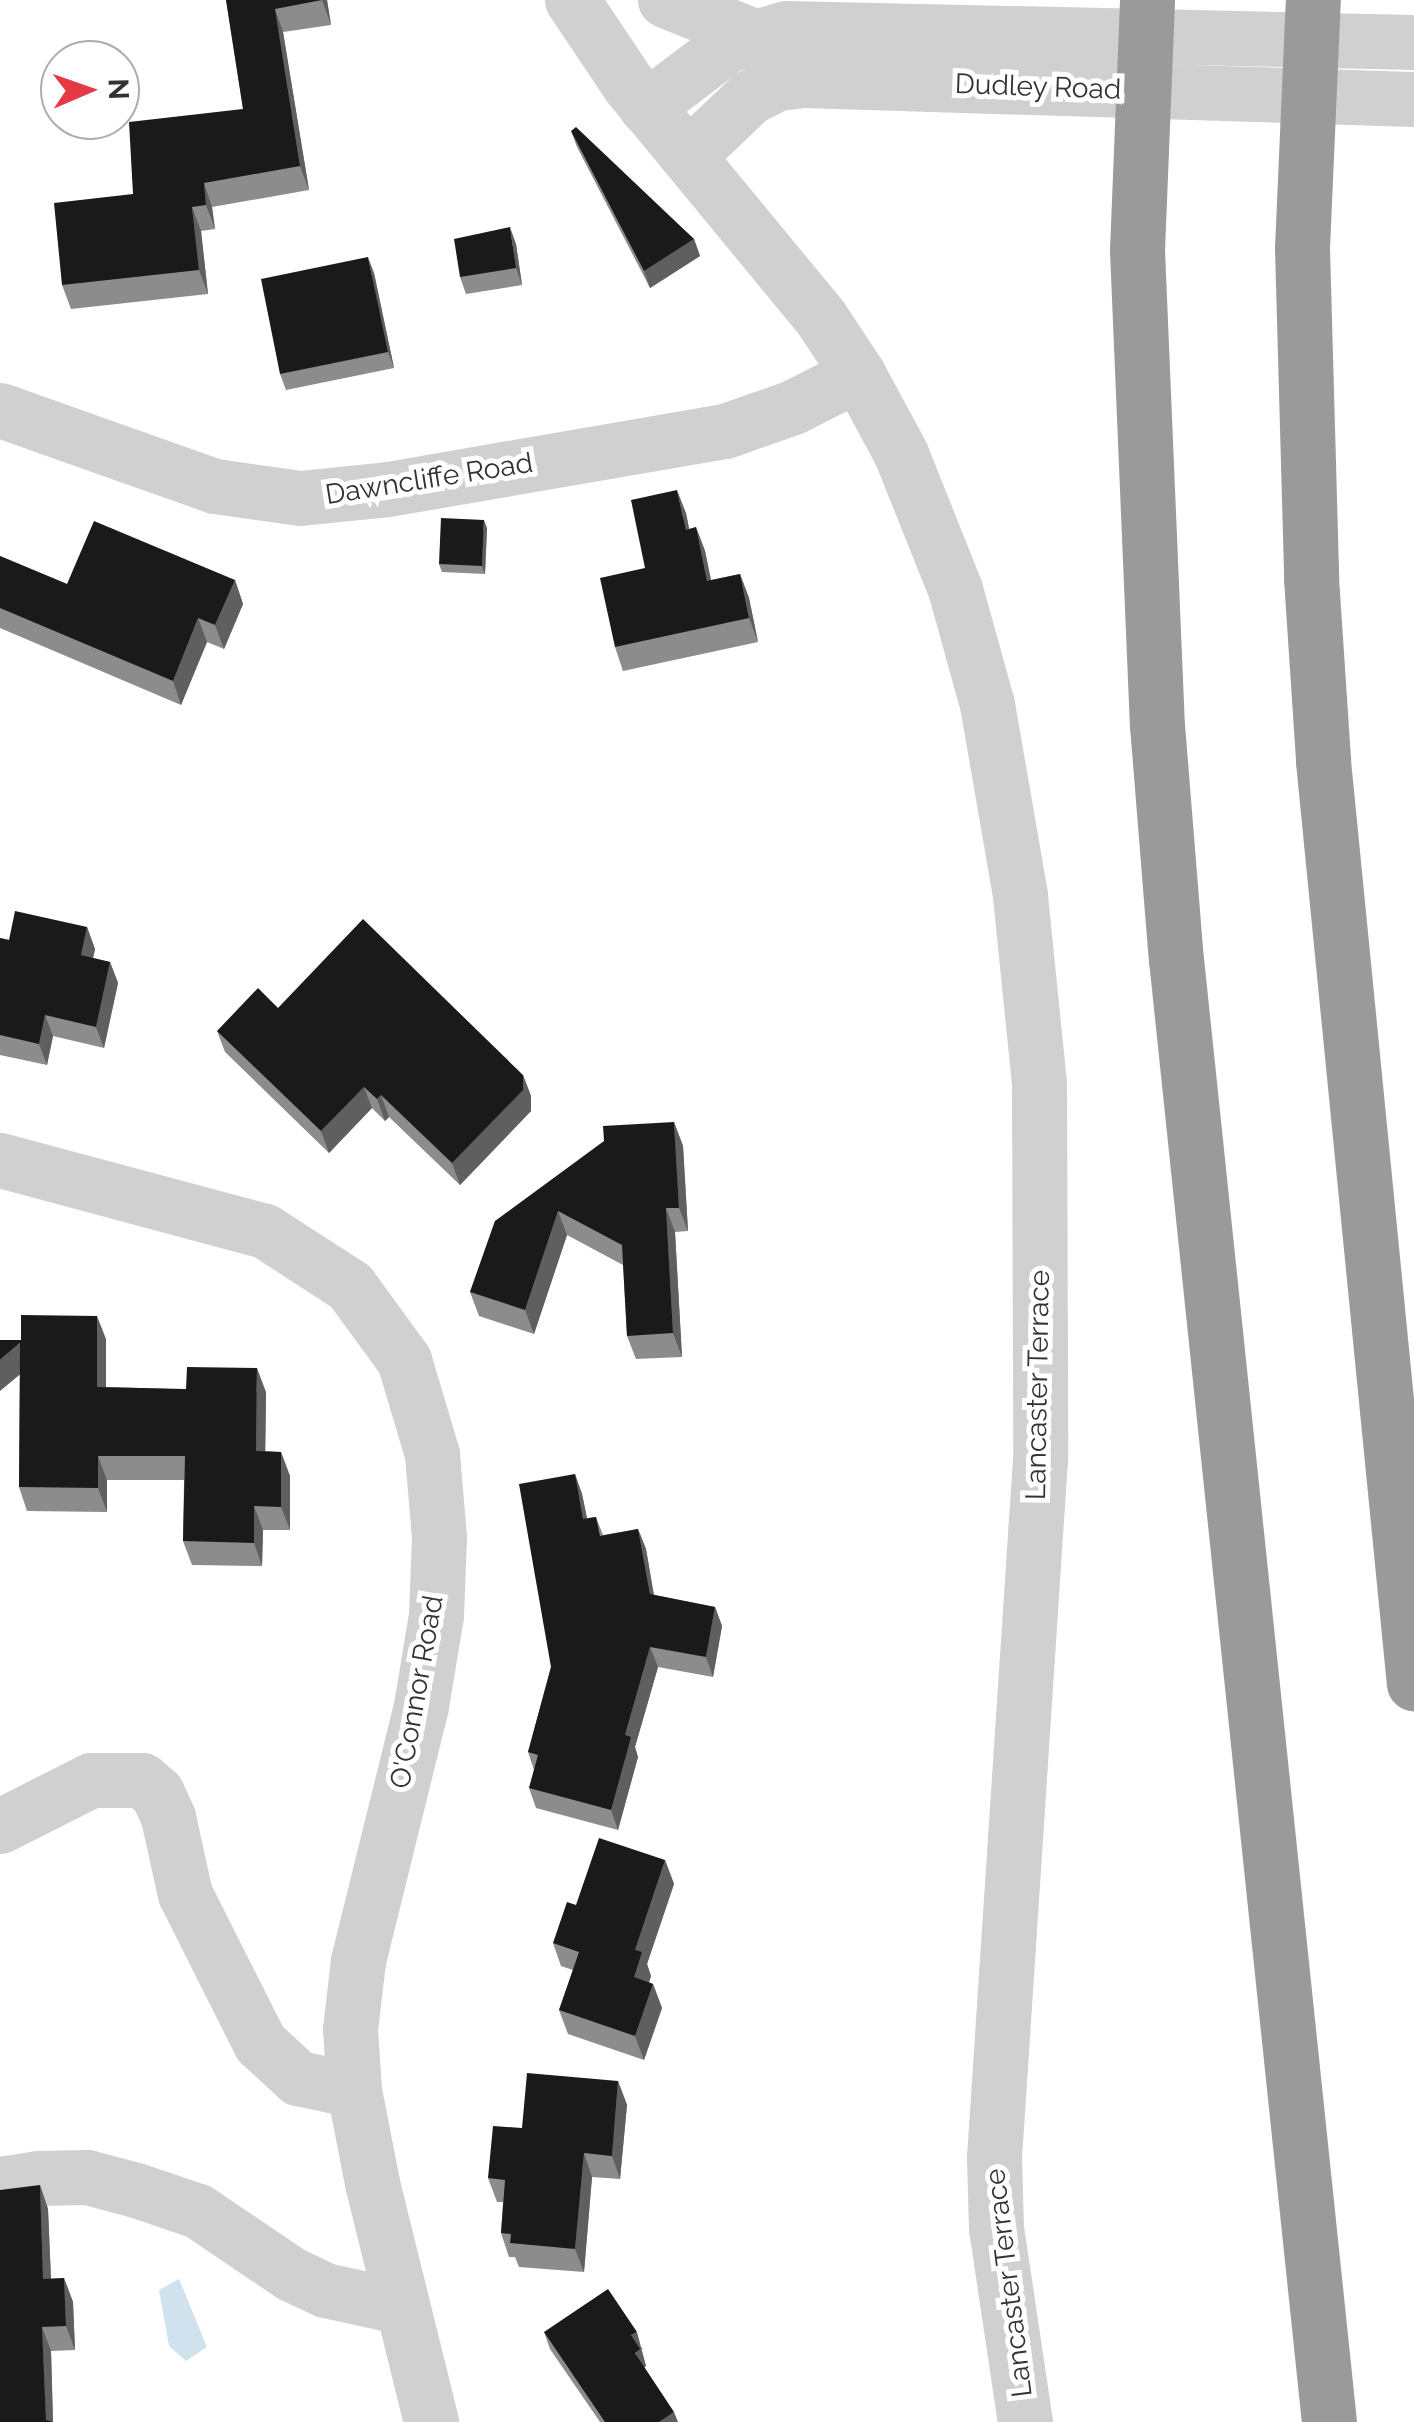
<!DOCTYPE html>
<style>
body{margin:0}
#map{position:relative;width:1414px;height:2422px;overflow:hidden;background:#fff;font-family:Raleway,sans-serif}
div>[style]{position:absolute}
.water>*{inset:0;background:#cfe2ee}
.minor>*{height:55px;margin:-27.5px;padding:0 27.5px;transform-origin:27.5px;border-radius:27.5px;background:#d0d0d0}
.motorway>*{height:55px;margin:-27.5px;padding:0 27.5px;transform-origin:27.5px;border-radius:27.5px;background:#9a9a9a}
.motorway-bridge>*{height:55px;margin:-27.5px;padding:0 27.5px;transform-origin:27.5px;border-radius:27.5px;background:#9a9a9a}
.wall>*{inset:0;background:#8c8c8c}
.shaded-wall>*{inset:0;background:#5f5f5f}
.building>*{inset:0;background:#1a1a1a}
span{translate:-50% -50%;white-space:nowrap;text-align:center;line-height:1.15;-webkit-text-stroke:10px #fff;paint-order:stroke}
.street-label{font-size:28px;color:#333}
.north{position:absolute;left:40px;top:40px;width:100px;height:100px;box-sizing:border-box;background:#fff;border:2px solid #adadad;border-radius:50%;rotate:88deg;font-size:28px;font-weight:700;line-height:40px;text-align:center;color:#333}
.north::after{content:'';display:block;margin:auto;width:35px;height:45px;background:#e63946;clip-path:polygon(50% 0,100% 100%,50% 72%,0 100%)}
</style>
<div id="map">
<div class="water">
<i style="clip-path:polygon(179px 2279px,207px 2347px,186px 2361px,169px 2346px,159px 2290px)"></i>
</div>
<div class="minor">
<i style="left:572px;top:0;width:102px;rotate:56.2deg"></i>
<i style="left:629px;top:85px;width:302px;rotate:50.5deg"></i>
<i style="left:821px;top:318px;width:67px;rotate:56.5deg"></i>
<i style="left:858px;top:374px;width:91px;rotate:61.7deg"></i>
<i style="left:901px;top:454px;width:145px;rotate:68.2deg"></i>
<i style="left:955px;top:589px;width:119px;rotate:74.5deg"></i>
<i style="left:987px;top:704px;width:195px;rotate:80.2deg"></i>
<i style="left:1020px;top:896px;width:188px;rotate:84.2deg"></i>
<i style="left:1039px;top:1083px;width:376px;rotate:89.8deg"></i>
<i style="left:1040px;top:1459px;width:700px;rotate:93.77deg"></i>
<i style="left:994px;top:2157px;width:71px;rotate:88.4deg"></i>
<i style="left:996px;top:2228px;width:196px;rotate:81.5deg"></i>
<i style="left:665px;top:0;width:93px;rotate:22.1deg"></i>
<i style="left:646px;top:107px;width:103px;rotate:-37.1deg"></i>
<i style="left:728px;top:45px;width:60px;rotate:-16.3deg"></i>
<i style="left:786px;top:28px;width:628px;rotate:1.28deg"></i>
<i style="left:689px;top:155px;width:84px;rotate:-43.6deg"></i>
<i style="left:750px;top:97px;width:31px;rotate:-27deg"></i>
<i style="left:778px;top:83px;width:26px;rotate:-7deg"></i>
<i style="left:804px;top:80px;width:610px;rotate:1.78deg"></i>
<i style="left:0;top:410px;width:228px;rotate:19.5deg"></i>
<i style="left:215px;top:486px;width:86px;rotate:8deg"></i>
<i style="left:300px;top:498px;width:88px;rotate:-5.8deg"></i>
<i style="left:388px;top:489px;width:342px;rotate:-9.8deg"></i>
<i style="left:725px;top:431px;width:72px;rotate:-19.4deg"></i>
<i style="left:793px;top:407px;width:73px;rotate:-26.9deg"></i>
<i style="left:0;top:1160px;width:274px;rotate:15deg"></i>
<i style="left:265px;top:1231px;width:101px;rotate:32.9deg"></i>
<i style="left:350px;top:1286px;width:92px;rotate:53.9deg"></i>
<i style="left:404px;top:1360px;width:98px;rotate:73.4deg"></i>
<i style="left:432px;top:1454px;width:83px;rotate:85.2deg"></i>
<i style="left:439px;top:1537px;width:78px;rotate:92.2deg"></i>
<i style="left:436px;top:1615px;width:92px;rotate:99.4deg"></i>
<i style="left:421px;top:1706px;width:263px;rotate:103.9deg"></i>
<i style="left:358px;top:1961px;width:68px;rotate:96.7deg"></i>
<i style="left:350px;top:2029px;width:61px;rotate:86.2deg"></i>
<i style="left:354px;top:2090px;width:95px;rotate:79deg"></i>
<i style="left:372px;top:2183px;width:246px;rotate:76.1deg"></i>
<i style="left:0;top:1826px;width:102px;rotate:-26.8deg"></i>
<i style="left:91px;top:1780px;width:51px"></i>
<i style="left:142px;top:1780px;width:20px;rotate:41deg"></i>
<i style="left:157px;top:1793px;width:26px;rotate:65deg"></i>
<i style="left:168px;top:1817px;width:79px;rotate:77.6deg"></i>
<i style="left:185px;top:1894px;width:167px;rotate:63.3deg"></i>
<i style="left:260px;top:2043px;width:52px;rotate:42.6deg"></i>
<i style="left:298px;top:2078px;width:57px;rotate:12.1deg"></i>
<i style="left:0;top:2184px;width:39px;rotate:-9deg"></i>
<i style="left:39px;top:2178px;width:48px;rotate:-1.2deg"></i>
<i style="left:87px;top:2177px;width:51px;rotate:14.9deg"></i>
<i style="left:136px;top:2190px;width:65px;rotate:18.7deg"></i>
<i style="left:198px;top:2211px;width:112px;rotate:34.1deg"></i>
<i style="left:291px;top:2274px;width:38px;rotate:25deg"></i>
<i style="left:325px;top:2290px;width:79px;rotate:12.4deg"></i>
</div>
<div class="motorway">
<i style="left:1302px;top:248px;width:330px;rotate:88.4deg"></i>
<i style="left:1311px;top:578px;width:183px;rotate:86.2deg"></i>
<i style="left:1323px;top:761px;width:927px;rotate:84.37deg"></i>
<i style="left:1137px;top:250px;width:475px;rotate:87.6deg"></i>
<i style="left:1157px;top:725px;width:235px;rotate:85.4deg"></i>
<i style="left:1176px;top:959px;width:1471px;rotate:84.03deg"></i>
</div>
<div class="motorway-bridge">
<i style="left:1302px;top:248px;width:248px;rotate:-87.5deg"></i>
<i style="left:1137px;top:250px;width:250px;rotate:-87.7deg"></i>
</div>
<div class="wall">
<i style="clip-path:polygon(226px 0,327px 0,331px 25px,283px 32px,309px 190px,212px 207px,215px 229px,201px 231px,208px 294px,71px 309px,62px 285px,133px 194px,243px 109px)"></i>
<i style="clip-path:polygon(571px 131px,694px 239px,700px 256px,650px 288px,577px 147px)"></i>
<i style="clip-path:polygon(516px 244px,522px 285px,466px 294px,460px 277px)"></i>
<i style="clip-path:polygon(374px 273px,394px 368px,286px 390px,280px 374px)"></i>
<i style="clip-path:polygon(686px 513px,689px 529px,696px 527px,705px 551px,711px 580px,740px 574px,749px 598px,758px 642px,623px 671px,615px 647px,645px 568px)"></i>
<i style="clip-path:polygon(487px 528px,485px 574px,442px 572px,439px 564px)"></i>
<i style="clip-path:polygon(0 556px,67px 584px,235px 580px,243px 604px,224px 649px,207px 642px,181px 705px,0 628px)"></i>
<i style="clip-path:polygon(87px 927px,95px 949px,93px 958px,110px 962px,118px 983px,104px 1048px,53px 1036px,47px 1065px,0 1055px,0 938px,9px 940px)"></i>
<i style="clip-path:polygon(278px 1008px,523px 1075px,531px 1096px,531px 1111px,460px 1185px,389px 1117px,385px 1121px,372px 1108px,329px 1153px,225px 1052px,217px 1031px)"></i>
<i style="clip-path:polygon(674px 1122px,683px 1146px,688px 1231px,675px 1232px,682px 1357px,636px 1359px,627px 1336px,623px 1265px,567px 1235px,534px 1334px,479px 1316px,470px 1292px,495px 1221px)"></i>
<i style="clip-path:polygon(106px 1339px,106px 1387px,266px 1392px,265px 1451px,281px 1452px,290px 1476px,290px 1530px,263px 1530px,262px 1566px,192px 1565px,183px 1541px,184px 1480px,107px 1480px,107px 1512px,27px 1511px,19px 1487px,20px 1374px,0 1360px)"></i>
<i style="clip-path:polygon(575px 1474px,582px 1494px,587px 1518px,596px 1517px,603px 1535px,638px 1529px,646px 1549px,654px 1595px,715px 1607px,722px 1626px,713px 1677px,658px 1667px,635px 1747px,638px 1757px,618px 1830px,536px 1808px,529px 1788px,534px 1770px,528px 1752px,551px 1667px)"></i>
<i style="clip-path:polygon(665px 1860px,674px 1884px,647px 1964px,651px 1976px,649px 1982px,653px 1984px,662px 2008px,644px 2060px,568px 2034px,559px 2010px,573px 1970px,561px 1966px,553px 1943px,576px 1905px)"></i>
<i style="clip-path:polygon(618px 2081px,627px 2105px,620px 2179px,592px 2177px,584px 2272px,519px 2267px,515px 2257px,509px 2257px,501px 2233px,503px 2202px,497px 2202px,488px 2178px,522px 2128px)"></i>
<i style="clip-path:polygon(40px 2185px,48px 2209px,51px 2279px,64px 2278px,73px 2302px,75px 2350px,51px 2351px,53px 2422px,0 2422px)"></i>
<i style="clip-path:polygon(544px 2332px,643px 2348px,641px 2350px,646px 2366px,644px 2367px,678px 2422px,600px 2422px,550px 2349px)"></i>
</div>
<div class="shaded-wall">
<i style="clip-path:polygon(322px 0,327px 0,331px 25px)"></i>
<i style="clip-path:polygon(275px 9px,283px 32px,309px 190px,300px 166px)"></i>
<i style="clip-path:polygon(204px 183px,212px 207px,215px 229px,206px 205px)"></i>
<i style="clip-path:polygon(192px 207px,201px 231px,208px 294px,199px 270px)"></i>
<i style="clip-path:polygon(510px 227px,516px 244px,522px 285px,516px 268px)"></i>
<i style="clip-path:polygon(694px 239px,700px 256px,650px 288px,644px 271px)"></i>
<i style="clip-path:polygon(368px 257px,374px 273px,394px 368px,388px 352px)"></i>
<i style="clip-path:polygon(677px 490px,686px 513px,694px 554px,686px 530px)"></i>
<i style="clip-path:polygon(484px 520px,487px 528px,485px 574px,482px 566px)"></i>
<i style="clip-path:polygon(696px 527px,705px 551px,716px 605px,707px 581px)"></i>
<i style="clip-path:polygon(740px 574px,749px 598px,758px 642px,749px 618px)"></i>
<i style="clip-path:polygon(235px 580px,243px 604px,224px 649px,215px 625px)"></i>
<i style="clip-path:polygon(198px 618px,207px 642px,181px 705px,173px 681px)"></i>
<i style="clip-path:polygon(87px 927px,95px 949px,89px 977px,81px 955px)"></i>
<i style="clip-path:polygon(110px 962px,118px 983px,104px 1048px,96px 1027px)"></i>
<i style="clip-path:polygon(45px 1015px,53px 1036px,47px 1065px,39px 1044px)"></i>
<i style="clip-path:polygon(523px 1075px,531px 1096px,531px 1111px,460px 1185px,452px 1163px)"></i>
<i style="clip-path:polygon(364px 1087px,372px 1108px,329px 1153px,321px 1131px)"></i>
<i style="clip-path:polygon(381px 1095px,389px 1117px,385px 1121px,377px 1099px)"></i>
<i style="clip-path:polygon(674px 1122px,683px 1146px,688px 1231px,679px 1208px)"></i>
<i style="clip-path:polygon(666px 1208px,675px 1232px,682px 1357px,673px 1333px)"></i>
<i style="clip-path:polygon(558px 1211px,567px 1235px,534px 1334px,525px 1310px)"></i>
<i style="clip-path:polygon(97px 1316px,106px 1339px,106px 1411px,97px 1387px)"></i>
<i style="clip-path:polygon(20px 1343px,29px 1367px,0 1391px,0 1360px)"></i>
<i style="clip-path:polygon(257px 1368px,266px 1392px,265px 1475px,256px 1451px)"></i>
<i style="clip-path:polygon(281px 1452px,290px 1476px,290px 1530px,281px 1507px)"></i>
<i style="clip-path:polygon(98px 1456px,107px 1480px,107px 1512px,98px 1488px)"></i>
<i style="clip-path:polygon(575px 1474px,582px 1494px,591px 1538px,583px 1519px)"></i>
<i style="clip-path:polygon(254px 1506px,263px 1530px,262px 1566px,254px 1543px)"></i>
<i style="clip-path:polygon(638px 1529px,646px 1549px,657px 1614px,650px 1594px)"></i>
<i style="clip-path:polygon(715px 1607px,722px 1626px,713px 1677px,706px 1657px)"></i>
<i style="clip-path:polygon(650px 1647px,658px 1667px,635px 1747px,638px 1757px,618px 1830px,611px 1810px,625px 1735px)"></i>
<i style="clip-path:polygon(665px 1860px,674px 1884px,647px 1964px,651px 1976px,643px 2001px,634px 1977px,635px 1950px)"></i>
<i style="clip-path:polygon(653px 1984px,662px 2008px,644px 2060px,635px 2036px)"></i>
<i style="clip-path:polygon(618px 2081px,627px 2105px,620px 2179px,612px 2156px)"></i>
<i style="clip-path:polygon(584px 2153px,592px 2177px,584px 2272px,575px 2249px)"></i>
<i style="clip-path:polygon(40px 2185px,48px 2209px,52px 2303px,43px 2279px)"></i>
<i style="clip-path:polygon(64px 2278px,73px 2302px,75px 2350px,66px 2326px)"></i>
<i style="clip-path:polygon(42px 2327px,51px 2351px,53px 2422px,46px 2422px)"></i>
<i style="clip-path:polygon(637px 2332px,646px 2366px,641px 2370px,631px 2335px)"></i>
<i style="clip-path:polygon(674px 2412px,678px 2422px,659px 2422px)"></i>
</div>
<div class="building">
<i style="clip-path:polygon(226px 0,322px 0,275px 9px,300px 166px,204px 183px,206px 205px,192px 207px,199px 270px,62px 285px,54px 203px,133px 194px,129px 122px,243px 109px)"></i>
<i style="clip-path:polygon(576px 127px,694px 239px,644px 271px,571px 131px)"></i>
<i style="clip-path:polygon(510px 227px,516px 268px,460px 277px,454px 239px)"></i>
<i style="clip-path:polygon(368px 257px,388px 352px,280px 374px,261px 279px)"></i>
<i style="clip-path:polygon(677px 490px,686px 530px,696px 527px,707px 581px,740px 574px,749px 618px,615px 647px,600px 578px,645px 568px,631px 500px)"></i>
<i style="clip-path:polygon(441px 518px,484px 520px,482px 566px,439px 564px)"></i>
<i style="clip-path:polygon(94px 521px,235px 580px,215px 625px,198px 618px,173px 681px,0 608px,0 556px,67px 584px)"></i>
<i style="clip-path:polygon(15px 911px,87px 927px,81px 955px,110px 962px,96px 1027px,45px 1015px,39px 1044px,0 1035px,0 938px,9px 940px)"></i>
<i style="clip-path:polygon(363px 919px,523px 1075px,523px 1090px,452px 1163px,381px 1095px,377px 1099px,364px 1087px,321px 1131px,217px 1031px,258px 988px,278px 1008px)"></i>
<i style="clip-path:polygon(674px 1122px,679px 1208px,666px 1208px,673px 1333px,627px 1336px,622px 1245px,558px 1211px,525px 1310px,470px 1292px,495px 1221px,604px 1141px,603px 1126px)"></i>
<i style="clip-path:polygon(21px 1315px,97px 1316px,97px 1387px,186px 1389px,187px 1367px,257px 1368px,256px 1451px,281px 1452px,281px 1507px,254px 1506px,254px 1543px,183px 1541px,185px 1456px,98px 1456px,98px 1488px,19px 1487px,20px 1343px,0 1360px,0 1340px,21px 1340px)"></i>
<i style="clip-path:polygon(575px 1474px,583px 1519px,596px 1517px,600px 1536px,638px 1529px,650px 1594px,715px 1607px,706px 1657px,650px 1647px,625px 1735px,631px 1737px,611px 1810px,529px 1788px,538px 1755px,528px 1752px,551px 1667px,519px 1484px)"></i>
<i style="clip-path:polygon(599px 1838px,665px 1860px,635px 1950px,642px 1952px,634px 1977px,653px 1984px,635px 2036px,559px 2010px,579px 1952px,553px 1943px,567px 1902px,576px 1905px)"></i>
<i style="clip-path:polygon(527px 2073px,618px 2081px,612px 2156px,584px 2153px,575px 2249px,510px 2243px,511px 2234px,501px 2233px,505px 2180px,488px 2178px,493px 2126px,522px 2128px)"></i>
<i style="clip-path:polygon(40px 2185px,43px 2279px,64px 2278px,66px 2326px,42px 2327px,46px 2420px,53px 2422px,0 2422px,0 2190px)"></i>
<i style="clip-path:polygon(608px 2289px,637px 2332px,631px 2335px,640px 2349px,635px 2353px,674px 2412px,659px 2422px,605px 2422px,544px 2332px)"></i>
</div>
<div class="street-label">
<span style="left:1038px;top:87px;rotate:2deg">Dudley Road</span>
<span style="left:429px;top:479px;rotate:-9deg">Dawncliffe Road</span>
<span style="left:1038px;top:1385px;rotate:-89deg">Lancaster Terrace</span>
<span style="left:417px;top:1692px;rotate:-80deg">O'Connor Road</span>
<span style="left:1009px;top:2283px;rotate:-97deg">Lancaster Terrace</span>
</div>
<div class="north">N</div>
</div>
